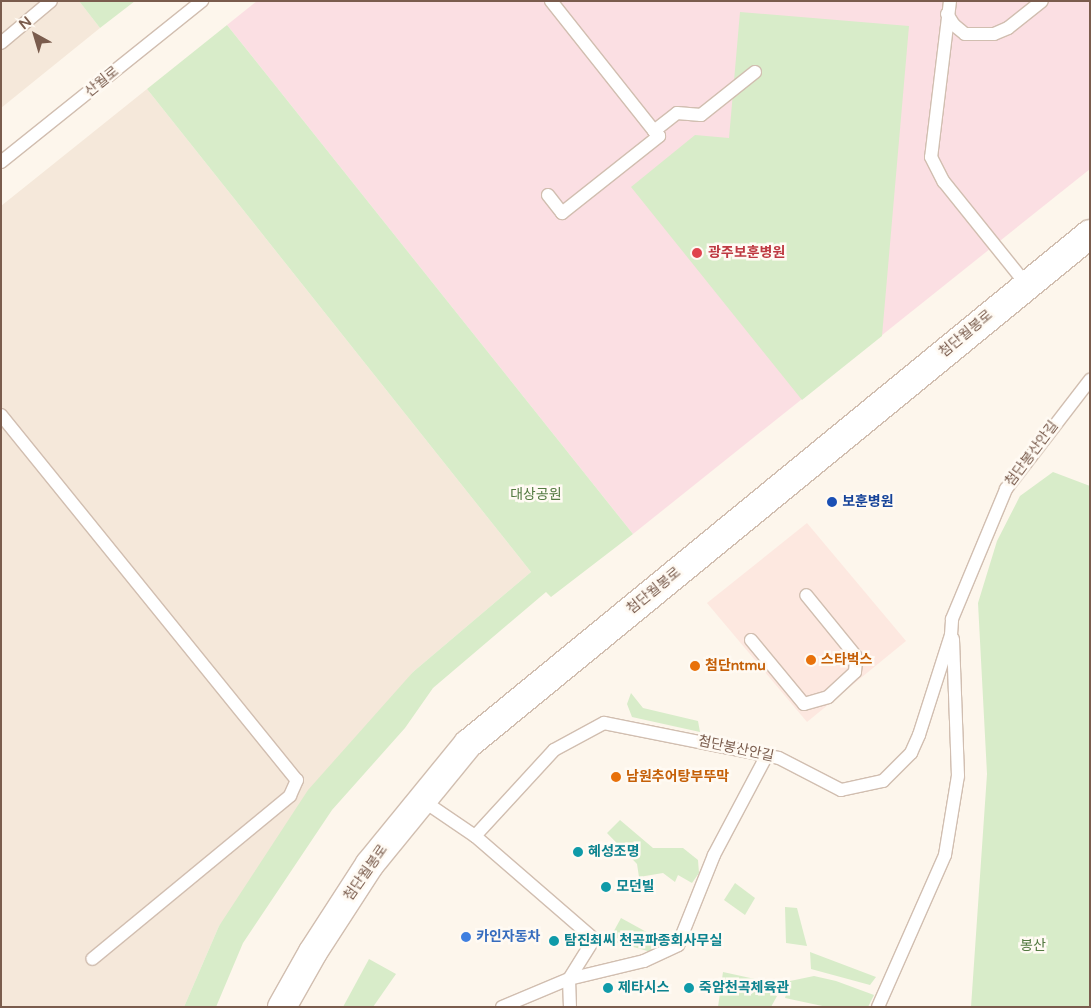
<!DOCTYPE html>
<meta charset="utf-8">
<style>
body{margin:0}
#map{position:relative;width:1091px;height:1008px;overflow:hidden;background:#fdf6ec;font-family:"Varela Round","Noto Sans KR",sans-serif}
div>[style]{position:absolute}
.residential>*{inset:0;background:#f5e8da}
.commercial>*{inset:0;background:#fde8e0}
.medical>*{inset:0;background:#fbdfe3}
.green>*{inset:0;background:#d8ecc9}
.roads{filter:drop-shadow(1px 0 #d1beb0) drop-shadow(-1px 0 #d1beb0) drop-shadow(0 1px #d1beb0) drop-shadow(0 -1px #d1beb0)}
.lane>*{height:12px;margin:-6px;padding:0 6px;transform-origin:6px;border-radius:6px;background:#fff}
.secondary>*{height:28px;margin:-14px;padding:0 14px;transform-origin:14px;border-radius:14px;background:#fff}
.dots>*{width:14px;height:14px;translate:-50% -50%;box-sizing:border-box;border:2px solid #fffaf3;border-radius:50%}
span{translate:-50% -50%;white-space:nowrap;text-align:center;line-height:1.15;-webkit-text-stroke:5px #fffaf3;paint-order:stroke}
.street-label{font-size:14px;color:#7a5c4d}
.health-label{font-size:14px;color:#be3a42;font-weight:700}
.left{translate:0 -50%;text-align:left}
.park-label{font-size:14px;color:#537a41}
.transit-label{font-size:14px;color:#164399;font-weight:700}
.food-label{font-size:14px;color:#c56008;font-weight:700}
.culture-label{font-size:14px;color:#0d838f;font-weight:700}
.shop-label{font-size:14px;color:#366cbe;font-weight:700}
.frame{position:absolute;inset:0;border:2px solid #7a5c4d;pointer-events:none}
.north{position:absolute;left:10px;top:10px;width:50px;height:50px;-webkit-text-stroke:4px #fffaf3;paint-order:stroke;rotate:321deg;font-size:14px;font-weight:700;line-height:20px;text-align:center;color:#7a5c4d}
.north::after{content:'';display:block;margin:auto;width:18px;height:22px;background:#7a5c4d;clip-path:polygon(50% 0,100% 100%,50% 72%,0 100%)}
</style>
<div id="map">
<div class="residential">
<i style="clip-path:polygon(1px 1px,79px 1px,100px 28px,1px 108px)"></i>
<i style="clip-path:polygon(147px 89px,531px 572px,413px 672px,219px 926px,184px 1007px,1px 1007px,1px 206px)"></i>
</div>
<div class="commercial">
<i style="clip-path:polygon(807px 523px,906px 641px,807px 722px,707px 603px)"></i>
</div>
<div class="medical">
<i style="clip-path:polygon(257px 1px,1090px 1px,1090px 169px,633px 534px,227px 25px)"></i>
</div>
<div class="green">
<i style="clip-path:polygon(79px 1px,135px 1px,100px 28px)"></i>
<i style="clip-path:polygon(740px 12px,909px 26px,882px 336px,802px 400px,631px 187px,695px 135px,729px 138px)"></i>
<i style="clip-path:polygon(227px 25px,633px 534px,551px 597px,546px 592px,433px 688px,405px 728px,332px 810px,243px 943px,216px 1007px,184px 1007px,219px 926px,308px 790px,413px 672px,531px 572px,147px 89px)"></i>
<i style="clip-path:polygon(1053px 472px,1090px 486px,1090px 1007px,971px 1007px,987px 774px,978px 603px,997px 541px,1020px 496px)"></i>
<i style="clip-path:polygon(631px 693px,643px 708px,698px 721px,700px 732px,632px 717px,627px 704px)"></i>
<i style="clip-path:polygon(620px 820px,653px 848px,683px 848px,698px 860px,699px 873px,692px 883px,678px 875px,675px 882px,663px 873px,639px 877px,637px 864px,607px 833px)"></i>
<i style="clip-path:polygon(735px 883px,755px 898px,745px 915px,724px 900px)"></i>
<i style="clip-path:polygon(785px 907px,797px 908px,807px 946px,786px 943px)"></i>
<i style="clip-path:polygon(621px 918px,652px 935px,651px 952px,609px 940px)"></i>
<i style="clip-path:polygon(810px 952px,876px 977px,870px 985px,811px 969px)"></i>
<i style="clip-path:polygon(369px 959px,396px 974px,373px 1007px,343px 1007px)"></i>
<i style="clip-path:polygon(723px 972px,783px 985px,771px 1007px,718px 1007px)"></i>
<i style="clip-path:polygon(814px 976px,836px 981px,874px 995px,868px 1007px,827px 1007px,785px 998px,790px 981px)"></i>
</div>
<div class="roads">
<div class="lane">
<i style="left:551px;top:1px;width:166px;rotate:51.6deg"></i>
<i style="left:654px;top:131px;width:29px;rotate:-38deg"></i>
<i style="left:677px;top:113px;width:24px;rotate:5deg"></i>
<i style="left:701px;top:115px;width:69px;rotate:-38.5deg"></i>
<i style="left:950px;top:1px;width:157px;rotate:96.9deg"></i>
<i style="left:931px;top:157px;width:28px;rotate:63deg"></i>
<i style="left:944px;top:182px;width:131px;rotate:51.2deg"></i>
<i style="left:947px;top:14px;width:13px;rotate:58deg"></i>
<i style="left:954px;top:25px;width:14px;rotate:39deg"></i>
<i style="left:965px;top:34px;width:29px"></i>
<i style="left:994px;top:34px;width:15px;rotate:-23deg"></i>
<i style="left:1008px;top:28px;width:43px;rotate:-38.5deg"></i>
<i style="left:1px;top:43px;width:65px;rotate:-40deg"></i>
<i style="left:1px;top:162px;width:258px;rotate:-38.7deg"></i>
<i style="left:548px;top:195px;width:23px;rotate:52deg"></i>
<i style="left:562px;top:213px;width:124px;rotate:-38.4deg"></i>
<i style="left:659px;top:136px;width:7px;rotate:-135deg"></i>
<i style="left:1px;top:415px;width:470px;rotate:51deg"></i>
<i style="left:297px;top:780px;width:17px;rotate:114deg"></i>
<i style="left:290px;top:796px;width:256px;rotate:140.5deg"></i>
<i style="left:751px;top:640px;width:83px;rotate:50.4deg"></i>
<i style="left:804px;top:704px;width:25px;rotate:-16deg"></i>
<i style="left:828px;top:697px;width:37px;rotate:-43deg"></i>
<i style="left:855px;top:672px;width:11px;rotate:-85deg"></i>
<i style="left:856px;top:661px;width:6px;rotate:-99deg"></i>
<i style="left:855px;top:655px;width:77px;rotate:-129.2deg"></i>
<i style="left:422px;top:800px;width:64px;rotate:34.2deg"></i>
<i style="left:475px;top:836px;width:157px;rotate:40.9deg"></i>
<i style="left:594px;top:939px;width:47px;rotate:122deg"></i>
<i style="left:569px;top:979px;width:28px;rotate:88deg"></i>
<i style="left:475px;top:836px;width:117px;rotate:-47.4deg"></i>
<i style="left:554px;top:750px;width:57px;rotate:-28.4deg"></i>
<i style="left:604px;top:723px;width:178px;rotate:11.3deg"></i>
<i style="left:779px;top:758px;width:70px;rotate:27.3deg"></i>
<i style="left:841px;top:790px;width:43px;rotate:-12.1deg"></i>
<i style="left:883px;top:781px;width:40px;rotate:-45deg"></i>
<i style="left:911px;top:753px;width:20px;rotate:-66deg"></i>
<i style="left:919px;top:735px;width:105px;rotate:-72.3deg"></i>
<i style="left:951px;top:635px;width:16px;rotate:-86deg"></i>
<i style="left:952px;top:619px;width:141px;rotate:-67.4deg"></i>
<i style="left:1006px;top:489px;width:138px;rotate:-52.4deg"></i>
<i style="left:502px;top:1007px;width:73px;rotate:-22.7deg"></i>
<i style="left:569px;top:979px;width:77px;rotate:-13.5deg"></i>
<i style="left:644px;top:961px;width:38px;rotate:-25deg"></i>
<i style="left:678px;top:945px;width:97px;rotate:-68.2deg"></i>
<i style="left:714px;top:855px;width:113px;rotate:-62.1deg"></i>
<i style="left:878px;top:1007px;width:166px;rotate:-66.2deg"></i>
<i style="left:945px;top:855px;width:80px;rotate:-80.7deg"></i>
<i style="left:958px;top:776px;width:137px;rotate:-92.1deg"></i>
</div>
<div class="secondary">
<i style="left:282px;top:1007px;width:63px;rotate:-60.6deg"></i>
<i style="left:313px;top:952px;width:105px;rotate:-57.1deg"></i>
<i style="left:370px;top:864px;width:155px;rotate:-50.8deg"></i>
<i style="left:468px;top:744px;width:804px;rotate:-39.35deg"></i>
</div>
</div>
<div class="dots">
<i style="left:697px;top:253px;background:#e0444e"></i>
<i style="left:832px;top:502px;background:#1a4fb4"></i>
<i style="left:811px;top:660px;background:#e8710a"></i>
<i style="left:695px;top:666px;background:#e8710a"></i>
<i style="left:616px;top:777px;background:#e8710a"></i>
<i style="left:578px;top:852px;background:#0f9aa8"></i>
<i style="left:606px;top:887px;background:#0f9aa8"></i>
<i style="left:466px;top:937px;background:#3f7fe0"></i>
<i style="left:554px;top:941px;background:#0f9aa8"></i>
<i style="left:608px;top:988px;background:#0f9aa8"></i>
<i style="left:689px;top:988px;background:#0f9aa8"></i>
</div>
<div class="street-label">
<span style="left:102px;top:82px;rotate:-39deg">산월로</span>
<span style="left:966px;top:334px;rotate:-40deg">첨단월봉로</span>
<span style="left:1032px;top:454px;rotate:-53deg">첨단봉산안길</span>
<span style="left:654px;top:591px;rotate:-39deg">첨단월봉로</span>
<span style="left:736px;top:749px;rotate:12deg">첨단봉산안길</span>
<span style="left:366px;top:873px;rotate:-55deg">첨단월봉로</span>
</div>
<div class="health-label">
<span class="left" style="left:708px;top:253px">광주보훈병원</span>
</div>
<div class="park-label">
<span style="left:536px;top:495px">대상공원</span>
<span style="left:1033px;top:946px">봉산</span>
</div>
<div class="transit-label">
<span class="left" style="left:842px;top:502px">보훈병원</span>
</div>
<div class="food-label">
<span class="left" style="left:821px;top:660px">스타벅스</span>
<span class="left" style="left:705px;top:666px">첨단ntmu</span>
<span class="left" style="left:626px;top:777px">남원추어탕부뚜막</span>
</div>
<div class="culture-label">
<span class="left" style="left:588px;top:852px">혜성조명</span>
<span class="left" style="left:616px;top:887px">모던빌</span>
<span class="left" style="left:564px;top:941px">탐진최씨 천곡파종회사무실</span>
<span class="left" style="left:618px;top:988px">제타시스</span>
<span class="left" style="left:699px;top:988px">죽암천곡체육관</span>
</div>
<div class="shop-label">
<span class="left" style="left:476px;top:937px">카인자동차</span>
</div>
<div class="frame"></div>
<div class="north">N</div>
</div>
